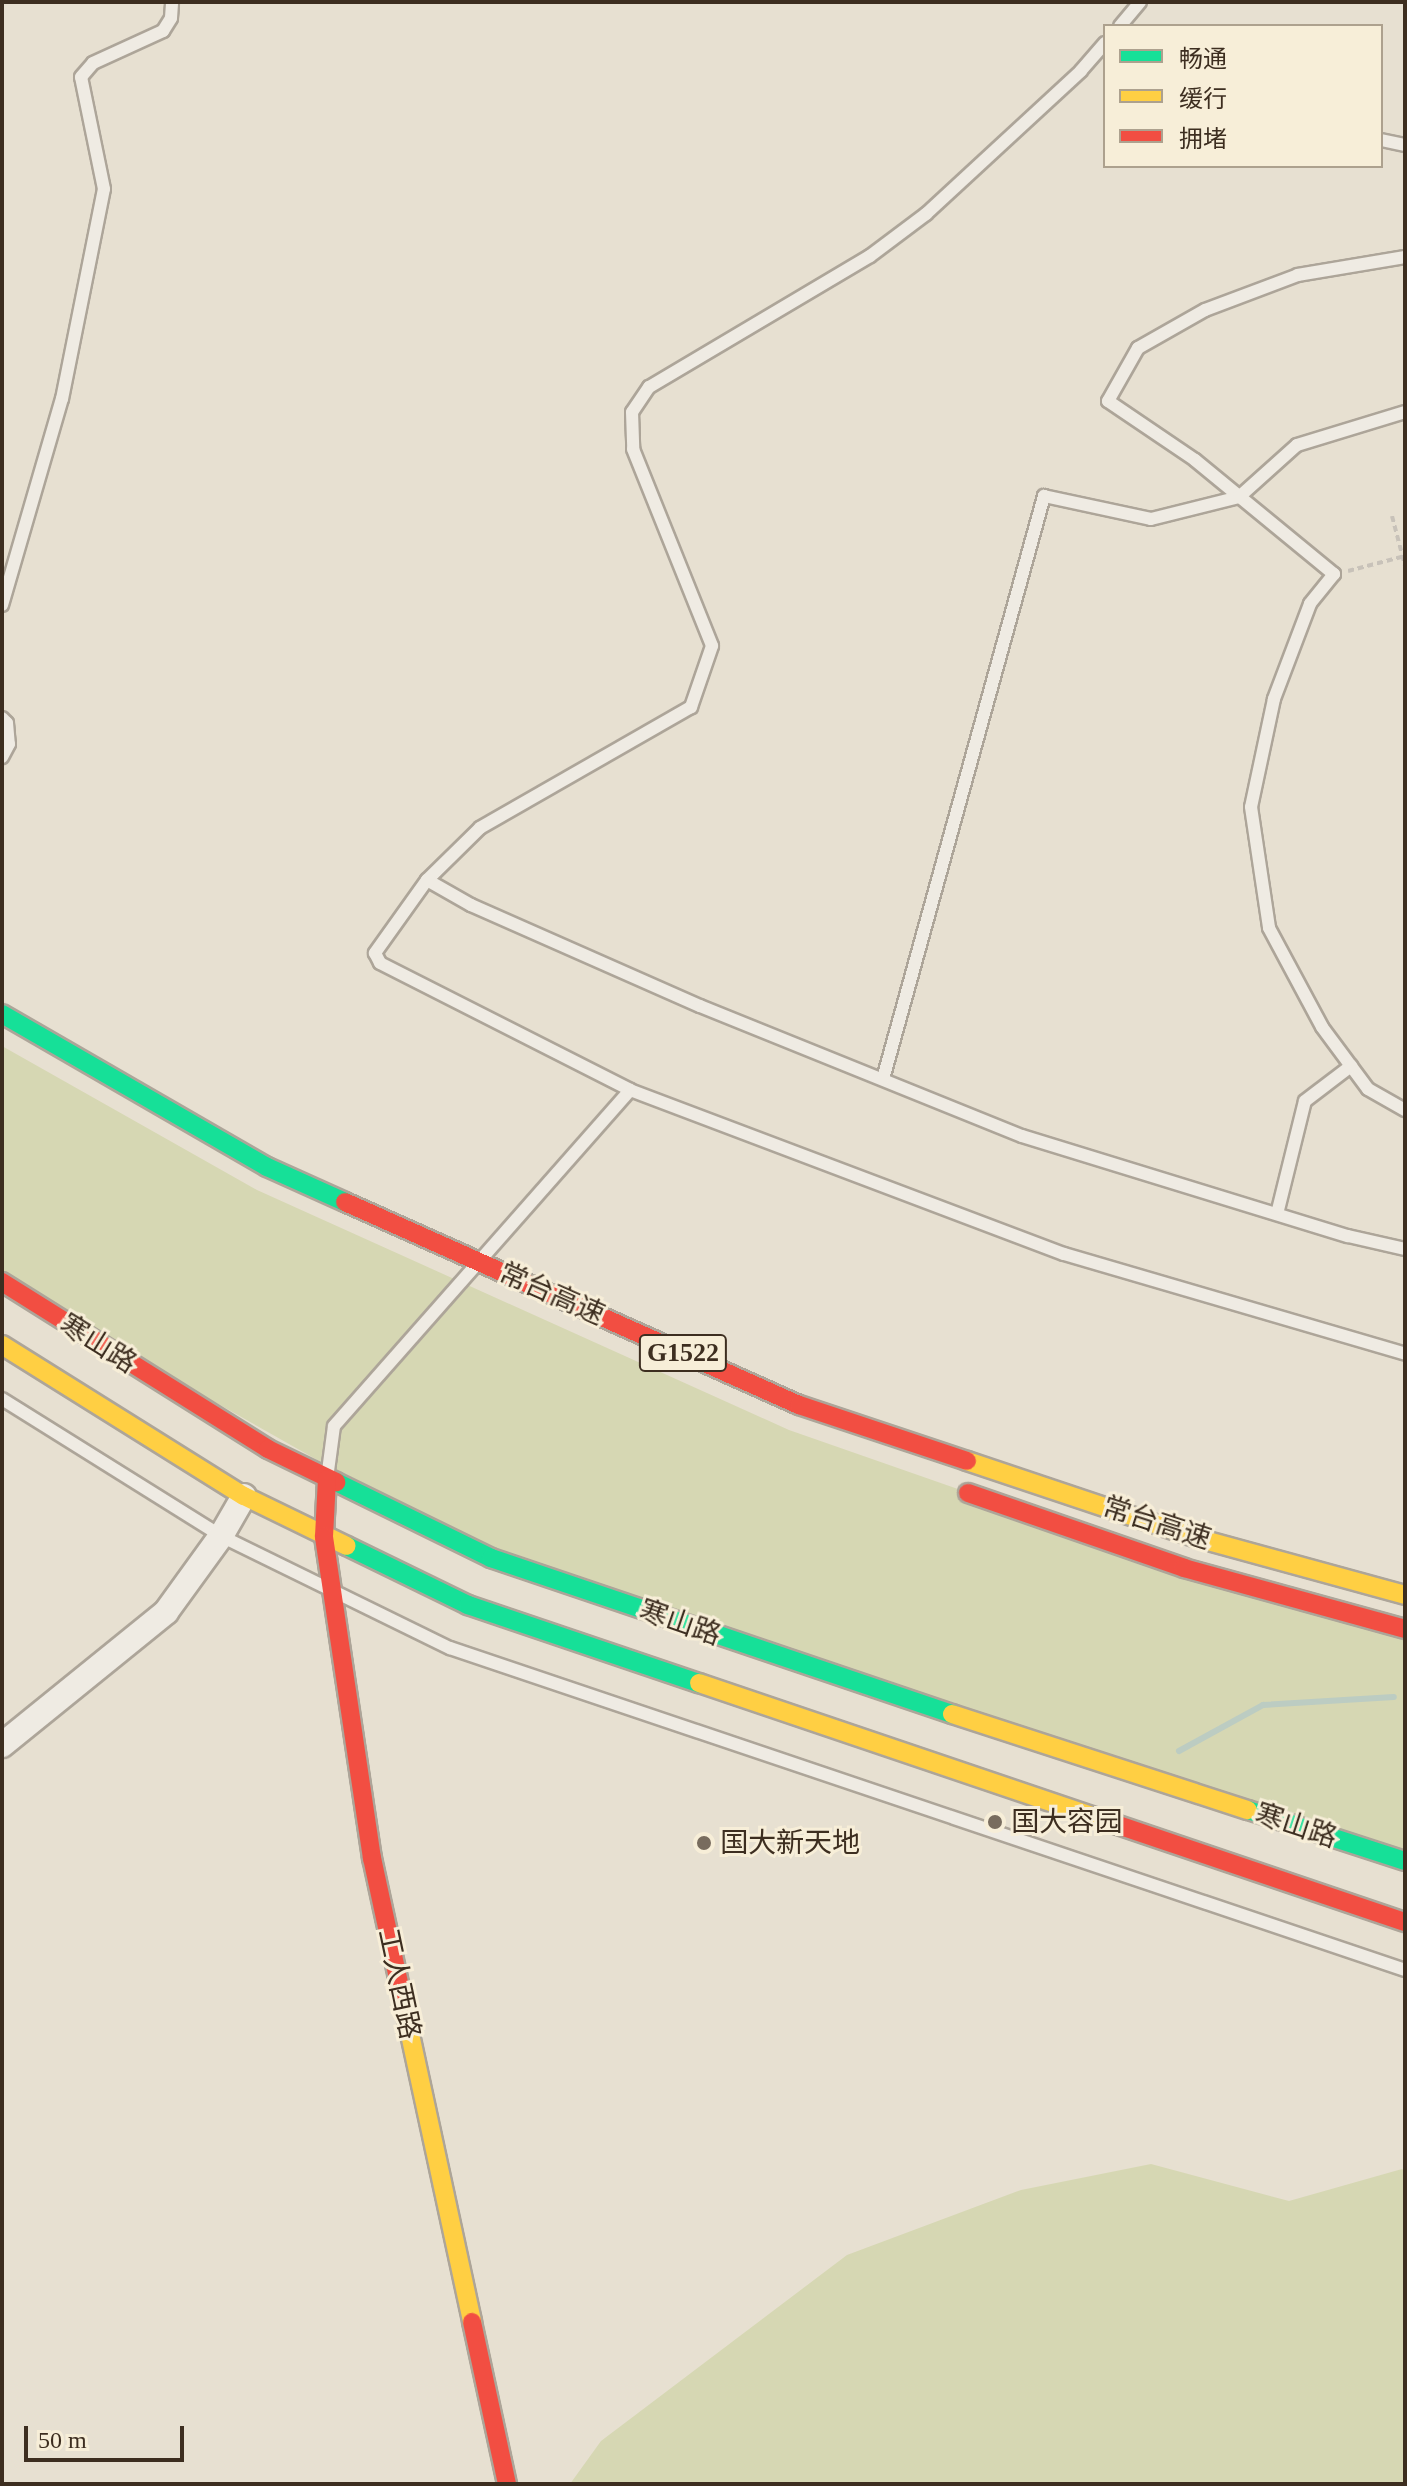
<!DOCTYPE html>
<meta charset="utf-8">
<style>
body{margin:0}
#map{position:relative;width:1407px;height:2486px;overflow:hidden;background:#e7e0d1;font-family:"Times New Roman","Noto Sans SC",serif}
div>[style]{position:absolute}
.green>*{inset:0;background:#d6d7b3}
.stream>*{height:6px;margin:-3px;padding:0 3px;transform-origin:3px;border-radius:3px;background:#bcccc2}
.path>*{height:4px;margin-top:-2px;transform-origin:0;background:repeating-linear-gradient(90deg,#c8c2b9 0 6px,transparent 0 10px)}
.roads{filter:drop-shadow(2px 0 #ada599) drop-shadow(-2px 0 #ada599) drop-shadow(0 2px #ada599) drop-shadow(0 -2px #ada599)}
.lane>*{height:12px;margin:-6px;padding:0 6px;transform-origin:6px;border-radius:6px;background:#efebe3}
.street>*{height:24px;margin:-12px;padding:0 12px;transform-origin:12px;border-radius:12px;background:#efebe3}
.fast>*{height:18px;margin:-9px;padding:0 9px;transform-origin:9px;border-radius:9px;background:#16e098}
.slow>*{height:18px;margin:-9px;padding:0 9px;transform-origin:9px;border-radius:9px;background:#ffcf43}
.jam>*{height:18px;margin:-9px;padding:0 9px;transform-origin:9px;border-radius:9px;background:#f24e42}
.dots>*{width:22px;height:22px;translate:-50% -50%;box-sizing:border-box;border:4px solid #f7eed8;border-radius:50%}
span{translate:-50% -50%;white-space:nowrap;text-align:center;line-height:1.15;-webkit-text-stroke:6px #f7eed8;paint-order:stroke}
.shield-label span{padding:2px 6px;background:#f7eed8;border:2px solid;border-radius:6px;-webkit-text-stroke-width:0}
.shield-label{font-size:26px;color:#3d2e20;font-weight:700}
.street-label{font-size:28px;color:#3d2e20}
.poi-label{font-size:28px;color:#3d2e20}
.left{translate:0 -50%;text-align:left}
.frame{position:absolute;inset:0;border:4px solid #3d2e20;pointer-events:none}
.legend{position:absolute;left:1103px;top:24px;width:280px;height:144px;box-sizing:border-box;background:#f7eed8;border:2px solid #ada18e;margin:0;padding:10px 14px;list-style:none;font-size:24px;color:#3d2e20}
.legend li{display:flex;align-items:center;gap:16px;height:40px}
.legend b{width:40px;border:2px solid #ada18e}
.scale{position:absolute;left:24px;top:2426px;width:160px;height:36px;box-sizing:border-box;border:4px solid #3d2e20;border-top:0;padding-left:10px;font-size:24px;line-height:28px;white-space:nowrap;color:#3d2e20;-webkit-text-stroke:6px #f7eed8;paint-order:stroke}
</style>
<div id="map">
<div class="green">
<i style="clip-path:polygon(2px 1046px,257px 1190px,789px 1430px,1184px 1568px,1405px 1629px,1405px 1861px,491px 1558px,2px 1282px)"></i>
<i style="clip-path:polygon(1151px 2164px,1289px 2201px,1402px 2169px,1405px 2171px,1405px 2484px,570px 2484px,601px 2441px,847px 2255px,1021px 2190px)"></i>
</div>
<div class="stream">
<i style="left:1179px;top:1751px;width:96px;rotate:-28.7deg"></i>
<i style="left:1263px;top:1705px;width:131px;rotate:-3.5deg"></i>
</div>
<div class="path">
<i style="left:1392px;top:516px;width:52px;rotate:75.4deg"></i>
<i style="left:1348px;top:571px;width:59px;rotate:-14.7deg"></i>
</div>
<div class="roads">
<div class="lane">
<i style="left:1120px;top:26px;width:31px;rotate:-50deg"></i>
<i style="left:1105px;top:43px;width:37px;rotate:131deg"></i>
<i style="left:1081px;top:71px;width:211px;rotate:137.3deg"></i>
<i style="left:926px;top:214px;width:70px;rotate:143.1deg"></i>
<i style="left:870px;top:256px;width:257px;rotate:149.3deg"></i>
<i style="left:649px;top:387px;width:30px;rotate:124deg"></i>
<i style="left:632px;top:412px;width:37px;rotate:88deg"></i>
<i style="left:633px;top:449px;width:212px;rotate:68.1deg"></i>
<i style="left:712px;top:646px;width:65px;rotate:109deg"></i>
<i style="left:691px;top:707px;width:243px;rotate:150.2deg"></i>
<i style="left:480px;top:828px;width:74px;rotate:135.5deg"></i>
<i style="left:427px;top:880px;width:90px;rotate:125.5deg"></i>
<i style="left:375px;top:953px;width:11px;rotate:63deg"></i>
<i style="left:380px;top:963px;width:280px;rotate:26.9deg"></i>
<i style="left:630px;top:1090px;width:464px;rotate:20.7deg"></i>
<i style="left:1064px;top:1254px;width:355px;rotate:16.3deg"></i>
<i style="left:1381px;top:140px;width:25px;rotate:12deg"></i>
<i style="left:1405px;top:257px;width:109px;rotate:170.5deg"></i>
<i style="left:1298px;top:275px;width:99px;rotate:159.4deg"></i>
<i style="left:1205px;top:310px;width:77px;rotate:150.4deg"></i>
<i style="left:1138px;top:348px;width:61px;rotate:119.5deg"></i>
<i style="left:1108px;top:401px;width:105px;rotate:34.1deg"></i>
<i style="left:1195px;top:460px;width:180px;rotate:39.4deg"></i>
<i style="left:1334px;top:574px;width:38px;rotate:129deg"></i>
<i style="left:1310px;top:604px;width:102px;rotate:110.8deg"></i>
<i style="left:1274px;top:699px;width:110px;rotate:102deg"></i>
<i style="left:1251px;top:807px;width:122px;rotate:81.5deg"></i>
<i style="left:1269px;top:928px;width:112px;rotate:61.8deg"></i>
<i style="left:1322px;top:1027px;width:77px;rotate:53.4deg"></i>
<i style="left:1368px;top:1089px;width:43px;rotate:29.6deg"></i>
<i style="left:2px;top:605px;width:215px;rotate:-73.8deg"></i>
<i style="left:62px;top:399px;width:214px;rotate:-78.7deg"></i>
<i style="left:104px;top:189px;width:114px;rotate:-101.6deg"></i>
<i style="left:81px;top:77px;width:18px;rotate:-49deg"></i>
<i style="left:93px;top:63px;width:77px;rotate:-24.6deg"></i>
<i style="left:163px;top:31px;width:15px;rotate:-58deg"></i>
<i style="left:171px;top:18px;width:16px;rotate:-86deg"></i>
<i style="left:2px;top:718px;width:7px;rotate:45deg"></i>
<i style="left:7px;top:723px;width:21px;rotate:85deg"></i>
<i style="left:9px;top:744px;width:15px;rotate:118deg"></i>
<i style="left:427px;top:880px;width:51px;rotate:29.6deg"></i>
<i style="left:471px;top:905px;width:250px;rotate:23.8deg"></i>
<i style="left:700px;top:1006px;width:347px;rotate:22deg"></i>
<i style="left:1022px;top:1136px;width:341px;rotate:17.1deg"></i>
<i style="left:1348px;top:1236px;width:58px;rotate:12.8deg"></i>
<i style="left:883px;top:1079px;width:605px;rotate:-74.56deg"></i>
<i style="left:1044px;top:496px;width:109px;rotate:12.1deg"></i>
<i style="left:1151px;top:519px;width:91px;rotate:-14deg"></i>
<i style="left:1239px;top:497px;width:78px;rotate:-41.9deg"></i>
<i style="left:1297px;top:445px;width:113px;rotate:-17deg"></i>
<i style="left:1277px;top:1214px;width:116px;rotate:-76.1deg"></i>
<i style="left:1305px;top:1101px;width:58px;rotate:-37.3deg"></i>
<i style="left:2px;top:1399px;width:258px;rotate:32deg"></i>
<i style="left:221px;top:1536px;width:255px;rotate:26.1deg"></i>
<i style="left:450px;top:1648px;width:1008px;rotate:18.63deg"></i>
<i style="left:328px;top:1471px;width:45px;rotate:-82.4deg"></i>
<i style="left:334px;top:1426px;width:448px;rotate:-48.6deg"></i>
</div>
<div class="street">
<i style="left:2px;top:1745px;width:211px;rotate:-39deg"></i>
<i style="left:166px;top:1612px;width:94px;rotate:-54.1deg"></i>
<i style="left:221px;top:1536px;width:46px;rotate:-60.1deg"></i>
</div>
<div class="fast">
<i style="left:2px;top:1014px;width:306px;rotate:30deg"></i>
<i style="left:267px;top:1167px;width:85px;rotate:24.2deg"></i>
<i style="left:336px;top:1482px;width:173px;rotate:26.1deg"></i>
<i style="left:491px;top:1558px;width:487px;rotate:18.7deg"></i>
<i style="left:347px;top:1546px;width:135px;rotate:26deg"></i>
<i style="left:468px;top:1605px;width:244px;rotate:18.7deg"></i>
<i style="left:1248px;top:1810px;width:165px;rotate:18deg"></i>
</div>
<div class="slow">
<i style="left:2px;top:1345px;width:285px;rotate:32deg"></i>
<i style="left:244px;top:1496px;width:114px;rotate:25.9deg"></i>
<i style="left:967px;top:1461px;width:243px;rotate:18.5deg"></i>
<i style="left:1197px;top:1538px;width:216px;rotate:15.3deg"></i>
<i style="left:699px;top:1683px;width:442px;rotate:18.7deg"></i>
<i style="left:952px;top:1714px;width:311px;rotate:18deg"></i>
<i style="left:408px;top:2025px;width:304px;rotate:77.8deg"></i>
</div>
<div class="jam">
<i style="left:345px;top:1202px;width:497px;rotate:24.1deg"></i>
<i style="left:799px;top:1405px;width:177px;rotate:18.4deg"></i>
<i style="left:2px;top:1282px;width:314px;rotate:32.1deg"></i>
<i style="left:268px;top:1449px;width:76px;rotate:25.9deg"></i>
<i style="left:327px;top:1479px;width:58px;rotate:93deg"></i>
<i style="left:324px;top:1537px;width:325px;rotate:81.5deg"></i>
<i style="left:372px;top:1858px;width:171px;rotate:77.8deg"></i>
<i style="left:968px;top:1493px;width:229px;rotate:19.1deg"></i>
<i style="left:1184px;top:1568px;width:229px;rotate:15.4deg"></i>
<i style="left:1118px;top:1825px;width:303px;rotate:18.7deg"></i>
<i style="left:472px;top:2322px;width:166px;rotate:77.8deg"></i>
</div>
</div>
<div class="dots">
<i style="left:995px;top:1822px;background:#786c5e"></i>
<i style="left:704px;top:1843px;background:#786c5e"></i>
</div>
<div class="shield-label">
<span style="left:683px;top:1353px">G1522</span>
</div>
<div class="street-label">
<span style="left:552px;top:1294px;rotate:24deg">常台高速</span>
<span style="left:98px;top:1344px;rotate:32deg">寒山路</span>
<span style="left:1157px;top:1523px;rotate:18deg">常台高速</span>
<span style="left:680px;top:1623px;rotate:19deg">寒山路</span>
<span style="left:1296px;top:1826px;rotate:18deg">寒山路</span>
<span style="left:399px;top:1984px;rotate:78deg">工人西路</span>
</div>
<div class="poi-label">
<span class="left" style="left:1011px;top:1822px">国大容园</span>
<span class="left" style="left:720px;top:1843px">国大新天地</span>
</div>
<div class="frame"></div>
<ul class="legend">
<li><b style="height:10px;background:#16e098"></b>畅通</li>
<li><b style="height:10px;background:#ffcf43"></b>缓行</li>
<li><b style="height:10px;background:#f24e42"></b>拥堵</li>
</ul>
<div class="scale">50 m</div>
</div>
